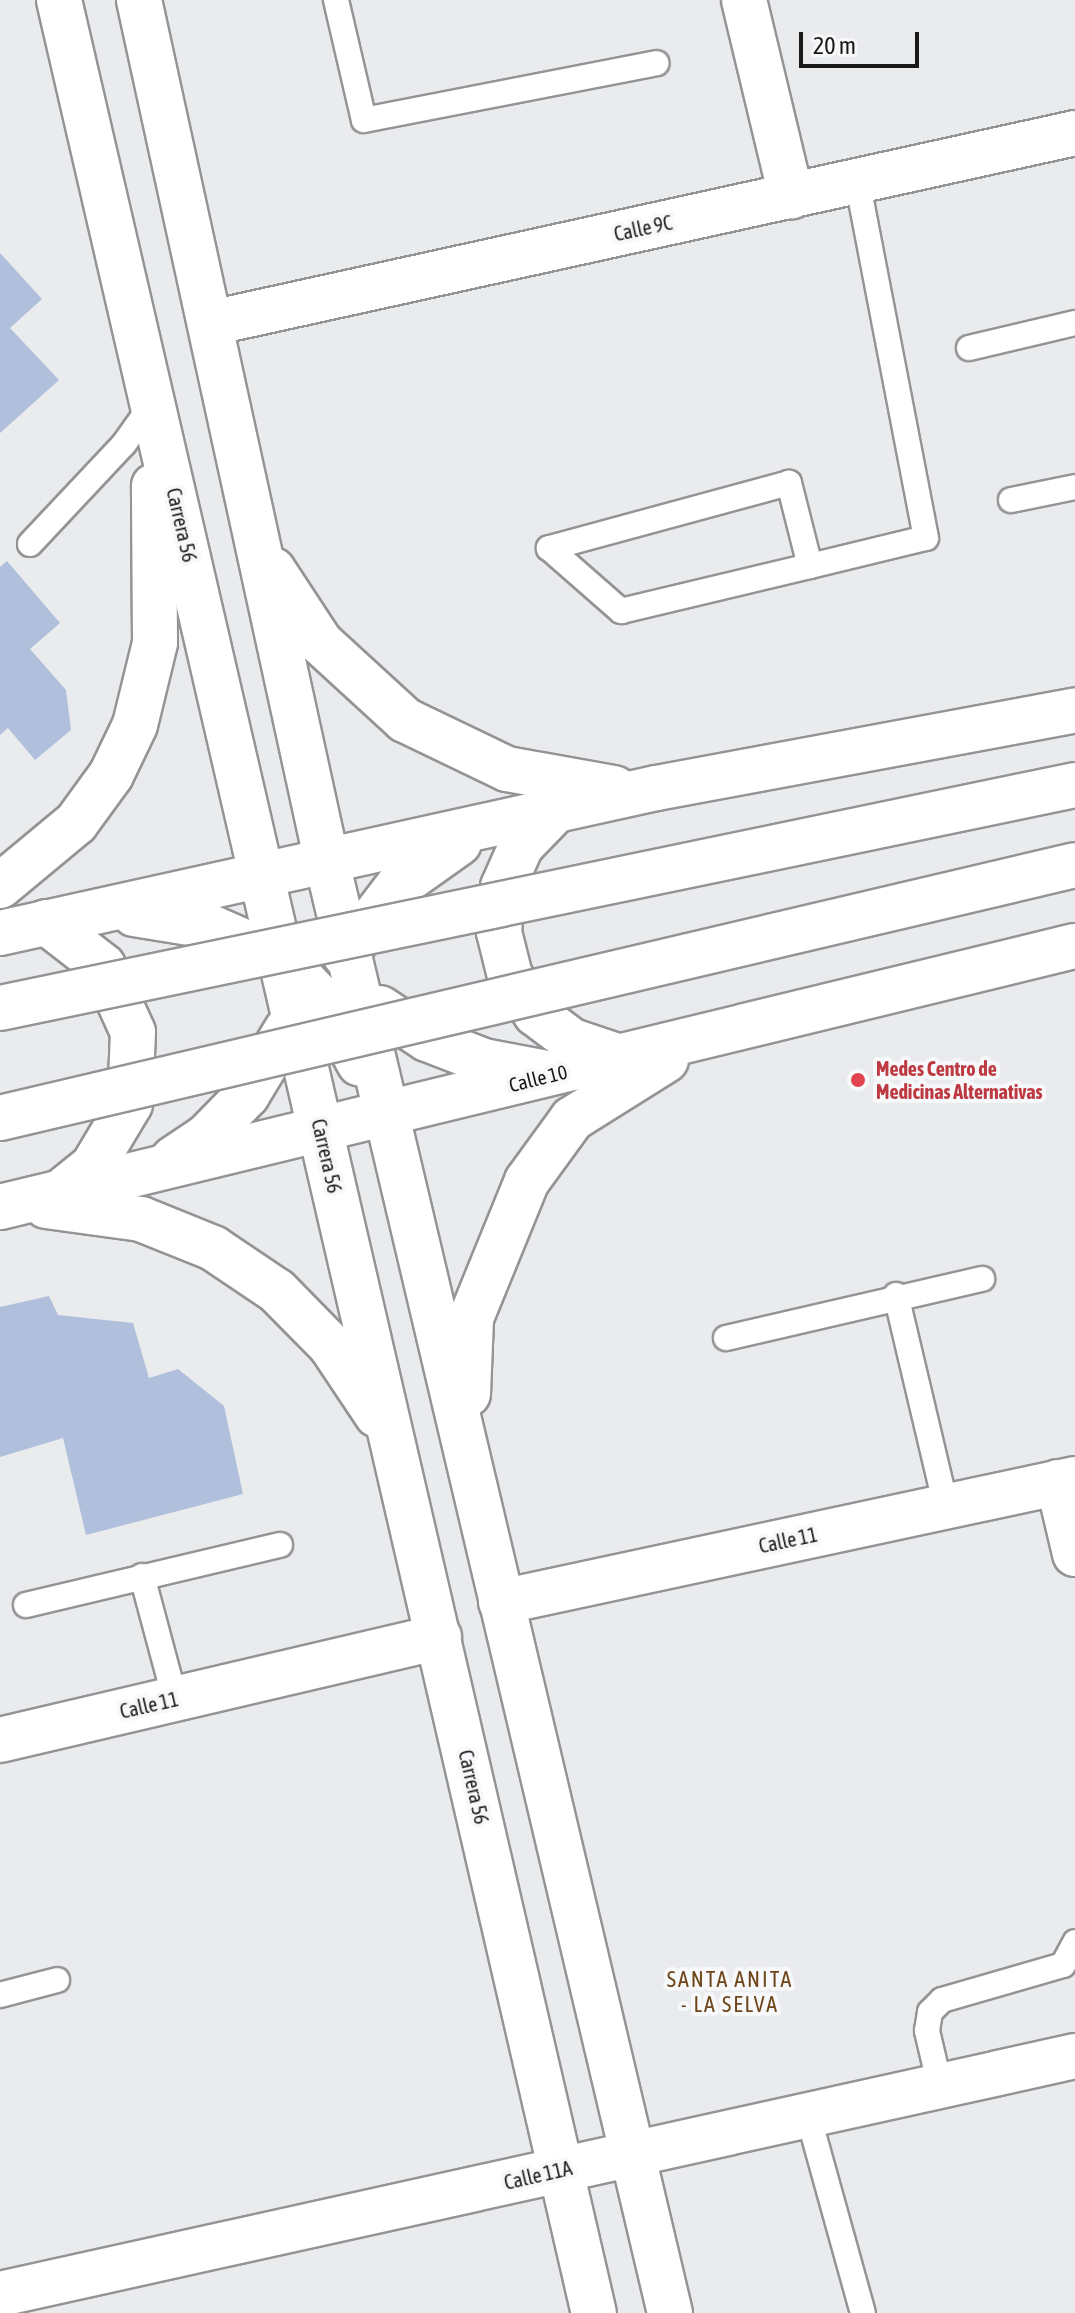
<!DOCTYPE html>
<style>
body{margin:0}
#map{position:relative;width:1075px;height:2313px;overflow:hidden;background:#eaebed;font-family:"Asap Condensed",sans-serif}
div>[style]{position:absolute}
.building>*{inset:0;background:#b0bfdb}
.roads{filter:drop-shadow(2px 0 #939496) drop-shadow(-2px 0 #939496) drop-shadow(0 2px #939496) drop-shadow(0 -2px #939496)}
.service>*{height:24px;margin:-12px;padding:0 12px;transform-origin:12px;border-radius:12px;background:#fff}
.minor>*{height:44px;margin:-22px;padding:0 22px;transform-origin:22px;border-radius:22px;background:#fff}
.tertiary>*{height:44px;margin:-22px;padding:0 22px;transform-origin:22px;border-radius:22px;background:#fff}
.bridges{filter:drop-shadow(2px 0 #939496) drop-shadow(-2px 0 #939496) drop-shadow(0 2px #939496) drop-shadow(0 -2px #939496)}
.primary-bridge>*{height:44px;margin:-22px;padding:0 22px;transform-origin:22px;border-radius:22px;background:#fff}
.dots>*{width:22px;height:22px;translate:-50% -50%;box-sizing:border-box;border:4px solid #f7f8fa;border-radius:50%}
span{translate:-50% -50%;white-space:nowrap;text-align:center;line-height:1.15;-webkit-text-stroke:8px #f7f8fa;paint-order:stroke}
.street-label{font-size:20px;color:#19191a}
.health-label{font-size:20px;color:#be3a42;font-weight:700}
.left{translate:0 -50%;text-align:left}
.neighbourhood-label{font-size:22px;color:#6e461a;letter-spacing:2px}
.scale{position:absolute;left:799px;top:32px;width:120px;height:36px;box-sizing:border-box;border:4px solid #19191a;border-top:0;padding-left:10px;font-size:24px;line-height:28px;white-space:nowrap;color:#19191a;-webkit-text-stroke:6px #f7f8fa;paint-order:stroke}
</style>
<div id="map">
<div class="building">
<i style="clip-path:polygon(0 253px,42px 299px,10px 328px,59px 380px,0 433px)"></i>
<i style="clip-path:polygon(7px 561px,60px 623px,30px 649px,66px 690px,71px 730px,35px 760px,8px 728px,0 735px,0 567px)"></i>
<i style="clip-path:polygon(49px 1296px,58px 1315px,133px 1323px,149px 1378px,178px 1369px,224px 1406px,243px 1494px,86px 1535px,63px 1438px,0 1457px,0 1307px)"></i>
</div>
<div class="roads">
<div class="service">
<i style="left:336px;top:0;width:123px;rotate:76.9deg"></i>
<i style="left:364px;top:120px;width:298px;rotate:-11deg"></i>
<i style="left:969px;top:348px;width:109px;rotate:-13.3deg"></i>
<i style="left:1011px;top:500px;width:65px;rotate:-11.5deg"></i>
<i style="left:30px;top:544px;width:137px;rotate:-46.8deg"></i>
<i style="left:124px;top:444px;width:50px;rotate:-54.7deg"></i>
<i style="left:810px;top:566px;width:86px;rotate:-104.2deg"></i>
<i style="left:789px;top:483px;width:249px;rotate:164.8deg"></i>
<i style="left:549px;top:548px;width:96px;rotate:41.2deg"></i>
<i style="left:621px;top:611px;width:194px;rotate:-13.4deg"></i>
<i style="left:810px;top:566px;width:119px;rotate:-13.6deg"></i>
<i style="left:926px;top:538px;width:364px;rotate:-100.9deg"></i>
<i style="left:896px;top:1295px;width:217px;rotate:76.7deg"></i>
<i style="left:726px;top:1338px;width:263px;rotate:-13deg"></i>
<i style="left:142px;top:1576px;width:127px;rotate:75deg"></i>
<i style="left:26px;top:1605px;width:261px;rotate:-13.3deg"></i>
<i style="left:0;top:1995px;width:59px;rotate:-14.7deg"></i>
<i style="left:940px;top:2086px;width:57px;rotate:-103.3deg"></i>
<i style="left:927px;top:2031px;width:19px;rotate:-81deg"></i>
<i style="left:930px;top:2012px;width:17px;rotate:-45deg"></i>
<i style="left:942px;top:2000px;width:126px;rotate:-16.1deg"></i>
<i style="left:1063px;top:1965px;width:26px;rotate:-62deg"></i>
<i style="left:808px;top:2115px;width:205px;rotate:74.5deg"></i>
</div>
<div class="minor">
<i style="left:744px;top:0;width:202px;rotate:76.5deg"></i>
<i style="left:211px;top:323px;width:885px;rotate:-12.4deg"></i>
<i style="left:1058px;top:1482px;width:74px;rotate:76.7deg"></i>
<i style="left:501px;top:1602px;width:587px;rotate:-12.09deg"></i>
<i style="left:0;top:1740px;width:451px;rotate:-13.2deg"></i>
<i style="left:0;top:2294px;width:1101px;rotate:-12.48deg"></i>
</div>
<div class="tertiary">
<i style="left:59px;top:0;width:2374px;rotate:76.98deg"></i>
<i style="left:139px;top:0;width:882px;rotate:77.7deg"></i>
<i style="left:327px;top:862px;width:1491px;rotate:76.7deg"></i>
<i style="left:273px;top:570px;width:87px;rotate:56.7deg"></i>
<i style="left:321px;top:643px;width:114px;rotate:42.5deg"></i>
<i style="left:405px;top:720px;width:113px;rotate:25.7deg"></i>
<i style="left:507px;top:769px;width:109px;rotate:10.1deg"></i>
<i style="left:553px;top:813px;width:46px;rotate:134.1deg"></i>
<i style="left:521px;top:846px;width:45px;rotate:113.7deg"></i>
<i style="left:503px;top:887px;width:45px;rotate:95.1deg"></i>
<i style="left:499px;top:932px;width:45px;rotate:76deg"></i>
<i style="left:510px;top:976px;width:46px;rotate:55.6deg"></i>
<i style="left:536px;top:1014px;width:45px;rotate:36.9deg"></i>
<i style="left:572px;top:1041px;width:51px;rotate:18.4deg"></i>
<i style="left:0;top:886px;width:99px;rotate:-39.7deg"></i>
<i style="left:76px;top:823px;width:59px;rotate:-53.9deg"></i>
<i style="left:111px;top:775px;width:55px;rotate:-64.4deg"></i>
<i style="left:135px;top:725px;width:84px;rotate:-76.3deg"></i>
<i style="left:155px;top:643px;width:157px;rotate:-90.4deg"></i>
<i style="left:134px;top:914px;width:75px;rotate:9.2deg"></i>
<i style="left:208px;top:926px;width:82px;rotate:23.7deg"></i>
<i style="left:283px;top:959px;width:66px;rotate:46.2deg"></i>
<i style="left:329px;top:1007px;width:64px;rotate:61.8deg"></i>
<i style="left:46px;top:922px;width:72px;rotate:37.7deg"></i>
<i style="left:103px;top:966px;width:72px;rotate:65.6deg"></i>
<i style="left:133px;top:1032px;width:72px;rotate:92.4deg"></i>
<i style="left:130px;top:1104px;width:72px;rotate:120.8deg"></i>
<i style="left:93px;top:1166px;width:36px;rotate:141deg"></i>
<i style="left:0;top:933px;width:672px;rotate:-12.46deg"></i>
<i style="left:656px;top:788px;width:426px;rotate:-10.5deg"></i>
<i style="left:345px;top:955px;width:86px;rotate:-52.6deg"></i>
<i style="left:397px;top:887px;width:76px;rotate:-35.4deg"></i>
<i style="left:380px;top:1008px;width:56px;rotate:33.4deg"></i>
<i style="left:427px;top:1039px;width:61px;rotate:21.1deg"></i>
<i style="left:484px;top:1061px;width:58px;rotate:10.9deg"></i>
<i style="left:173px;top:1159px;width:40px;rotate:-34deg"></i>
<i style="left:206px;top:1137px;width:59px;rotate:-45.7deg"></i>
<i style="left:247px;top:1095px;width:77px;rotate:-58.8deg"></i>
<i style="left:46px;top:1206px;width:96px;rotate:7.8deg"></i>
<i style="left:141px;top:1219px;width:78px;rotate:21.9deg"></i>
<i style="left:213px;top:1248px;width:77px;rotate:33.9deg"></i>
<i style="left:277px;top:1291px;width:77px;rotate:45.5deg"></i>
<i style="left:331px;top:1346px;width:83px;rotate:56.3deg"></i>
<i style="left:0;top:1207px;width:1106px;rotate:-13.65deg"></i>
<i style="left:468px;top:1394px;width:76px;rotate:-87.7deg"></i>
<i style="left:471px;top:1318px;width:148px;rotate:-67.8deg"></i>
<i style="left:527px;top:1181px;width:77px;rotate:-54deg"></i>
<i style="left:572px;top:1119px;width:111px;rotate:-32.1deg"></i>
</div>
</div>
<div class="bridges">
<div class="primary-bridge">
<i style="left:0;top:1008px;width:1098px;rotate:-11.72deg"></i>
<i style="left:0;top:1118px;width:1104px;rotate:-13.24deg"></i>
</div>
</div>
<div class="dots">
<i style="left:858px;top:1080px;background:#e0444e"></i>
</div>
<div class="street-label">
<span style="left:643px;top:228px;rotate:-12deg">Calle 9C</span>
<span style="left:182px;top:525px;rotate:77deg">Carrera 56</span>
<span style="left:538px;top:1078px;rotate:-14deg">Calle 10</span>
<span style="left:327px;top:1156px;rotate:77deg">Carrera 56</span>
<span style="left:788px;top:1540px;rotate:-12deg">Calle 11</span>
<span style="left:149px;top:1705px;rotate:-13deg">Calle 11</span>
<span style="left:474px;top:1787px;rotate:77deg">Carrera 56</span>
<span style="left:538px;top:2175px;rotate:-13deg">Calle 11A</span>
</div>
<div class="health-label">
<span class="left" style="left:876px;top:1080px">Medes Centro de<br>Medicinas Alternativas</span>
</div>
<div class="neighbourhood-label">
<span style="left:730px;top:1992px">SANTA ANITA<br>- LA SELVA</span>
</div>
<div class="scale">20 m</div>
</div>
